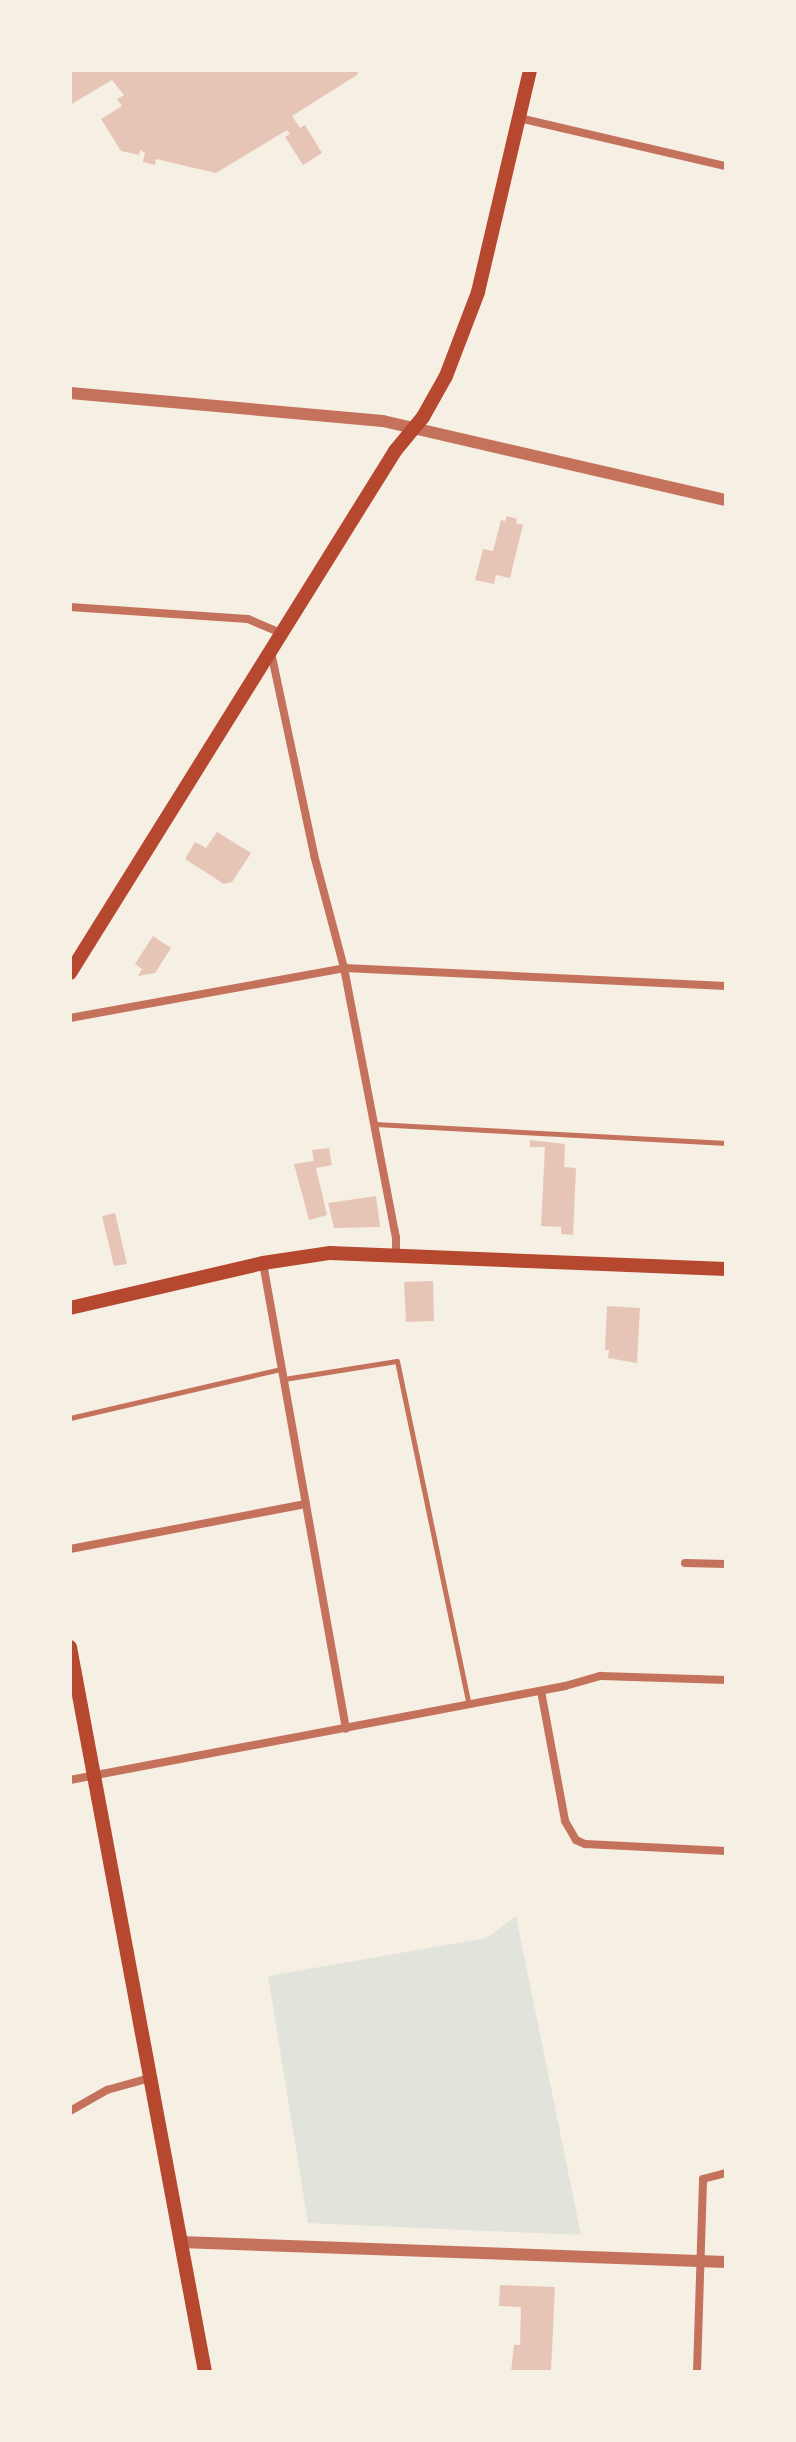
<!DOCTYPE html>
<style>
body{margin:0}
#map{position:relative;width:796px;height:2442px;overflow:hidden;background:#f6efe4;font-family:"PT Sans",sans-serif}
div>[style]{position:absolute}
.green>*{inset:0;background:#e2e4dc}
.building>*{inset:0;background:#e6c5b7}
.service>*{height:5px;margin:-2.5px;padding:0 2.5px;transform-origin:2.5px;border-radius:2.5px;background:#c5725c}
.minor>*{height:8px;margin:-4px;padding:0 4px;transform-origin:4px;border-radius:4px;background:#c5725c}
.tertiary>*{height:12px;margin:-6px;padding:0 6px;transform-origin:6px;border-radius:6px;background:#c5725c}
.secondary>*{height:14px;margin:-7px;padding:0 7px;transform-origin:7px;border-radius:7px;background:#b5482f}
span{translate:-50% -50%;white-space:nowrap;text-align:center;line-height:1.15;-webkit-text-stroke:8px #f6efe4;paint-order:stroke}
.frame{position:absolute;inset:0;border:72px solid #f6efe4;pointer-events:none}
</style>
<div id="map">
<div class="green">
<i style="clip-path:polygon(516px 1916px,581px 2235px,308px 2223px,268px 1976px,486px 1938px)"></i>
</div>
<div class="building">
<i style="clip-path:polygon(70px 70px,359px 70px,357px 75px,292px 116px,300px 128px,305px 125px,322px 153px,303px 165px,285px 137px,290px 134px,287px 130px,216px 173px,156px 159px,155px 165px,143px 162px,145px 153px,140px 150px,139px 155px,121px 151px,101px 119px,122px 106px,117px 99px,124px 95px,112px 80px,70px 105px)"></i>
<i style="clip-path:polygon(507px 516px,517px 519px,516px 523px,523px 525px,510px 578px,496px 575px,494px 584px,475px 580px,483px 549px,493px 551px,501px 520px,505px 521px)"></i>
<i style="clip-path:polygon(217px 832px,251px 853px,232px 882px,224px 884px,185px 859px,195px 842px,206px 848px)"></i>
<i style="clip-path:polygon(153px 936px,171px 948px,155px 973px,138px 976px,142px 969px,135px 964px)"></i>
<i style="clip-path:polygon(530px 1140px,565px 1144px,564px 1167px,576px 1168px,573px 1235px,561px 1234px,561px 1227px,541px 1226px,545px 1147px,530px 1147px)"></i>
<i style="clip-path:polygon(329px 1148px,332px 1165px,316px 1168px,327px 1215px,309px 1220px,294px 1164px,314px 1161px,312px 1150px)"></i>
<i style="clip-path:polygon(376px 1196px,380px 1227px,334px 1228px,328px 1203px)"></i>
<i style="clip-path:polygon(115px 1213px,127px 1264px,114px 1266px,102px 1216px)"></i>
<i style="clip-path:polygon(433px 1281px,434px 1321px,406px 1322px,404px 1282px)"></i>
<i style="clip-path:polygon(607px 1306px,640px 1308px,637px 1363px,608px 1358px,609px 1350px,605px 1350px)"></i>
<i style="clip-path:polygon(500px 2285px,555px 2287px,551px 2372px,511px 2372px,514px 2345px,520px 2345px,521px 2307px,499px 2306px)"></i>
</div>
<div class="service">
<i style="left:375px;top:1124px;width:352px;rotate:3.1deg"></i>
<i style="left:284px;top:1379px;width:114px;rotate:-9.1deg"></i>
<i style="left:397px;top:1361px;width:351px;rotate:78.2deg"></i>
<i style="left:70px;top:1418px;width:217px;rotate:-13.1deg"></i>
</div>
<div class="minor">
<i style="left:519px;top:118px;width:212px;rotate:13.1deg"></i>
<i style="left:70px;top:607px;width:178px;rotate:3.9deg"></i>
<i style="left:248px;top:619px;width:36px;rotate:23deg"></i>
<i style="left:271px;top:652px;width:208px;rotate:78deg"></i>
<i style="left:314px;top:855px;width:117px;rotate:75.1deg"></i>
<i style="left:344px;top:968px;width:274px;rotate:79.1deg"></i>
<i style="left:396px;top:1237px;width:17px;rotate:90deg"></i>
<i style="left:70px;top:1018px;width:279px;rotate:-10.3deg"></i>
<i style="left:344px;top:968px;width:382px;rotate:2.7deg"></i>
<i style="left:263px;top:1263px;width:473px;rotate:79.9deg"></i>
<i style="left:70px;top:1549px;width:240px;rotate:-10.8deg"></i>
<i style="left:685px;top:1563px;width:41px;rotate:1.4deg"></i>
<i style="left:541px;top:1691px;width:132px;rotate:79.5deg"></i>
<i style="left:565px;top:1821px;width:22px;rotate:60deg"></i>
<i style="left:576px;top:1840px;width:10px;rotate:24deg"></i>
<i style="left:585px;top:1844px;width:141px;rotate:2.8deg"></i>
<i style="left:70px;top:1780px;width:504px;rotate:-10.75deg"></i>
<i style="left:565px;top:1686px;width:37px;rotate:-16deg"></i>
<i style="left:601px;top:1676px;width:125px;rotate:1.8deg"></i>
<i style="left:70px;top:2111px;width:43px;rotate:-29.6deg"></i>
<i style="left:107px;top:2090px;width:45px;rotate:-15.6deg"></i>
<i style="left:697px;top:2372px;width:193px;rotate:-88.2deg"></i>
<i style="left:703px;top:2179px;width:24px;rotate:-15deg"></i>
</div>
<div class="tertiary">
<i style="left:70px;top:393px;width:314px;rotate:5.1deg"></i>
<i style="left:383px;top:421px;width:352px;rotate:13deg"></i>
<i style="left:180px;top:2242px;width:546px;rotate:2.1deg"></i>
</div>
<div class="secondary">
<i style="left:70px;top:973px;width:615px;rotate:-58.09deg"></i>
<i style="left:395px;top:451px;width:44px;rotate:-50.5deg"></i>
<i style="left:423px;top:417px;width:47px;rotate:-60.7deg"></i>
<i style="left:446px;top:376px;width:90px;rotate:-69.1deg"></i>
<i style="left:478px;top:292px;width:228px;rotate:-76.8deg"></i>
<i style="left:70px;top:1308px;width:198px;rotate:-13.1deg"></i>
<i style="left:263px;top:1263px;width:68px;rotate:-8.5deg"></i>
<i style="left:330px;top:1253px;width:396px;rotate:2.3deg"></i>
<i style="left:70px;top:1647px;width:737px;rotate:79.45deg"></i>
</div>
<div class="frame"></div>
</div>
